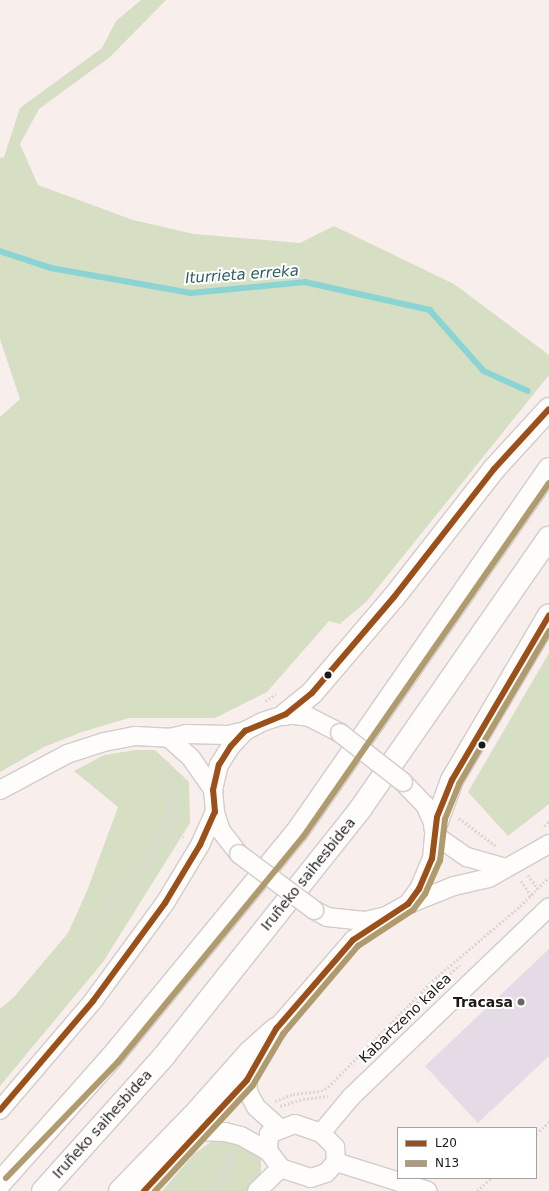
<!DOCTYPE html>
<meta charset="utf-8">
<style>
body{margin:0}
#map{position:relative;width:549px;height:1191px;overflow:hidden;background:#f8efec;font-family:"DejaVu Sans",sans-serif}
div>[style]{position:absolute}
.green>*{inset:0;background:#d6dec4}
.stream>*{height:5.5px;margin:-2.75px;padding:0 2.75px;transform-origin:2.75px;border-radius:2.75px;background:#8bd4d4}
.building>*{inset:0;background:#e5dbe6}
.path>*{height:2.5px;margin-top:-1.25px;transform-origin:0;background:repeating-linear-gradient(90deg,#dad7d7 0 2px,transparent 0 4px)}
.roads{filter:drop-shadow(1px 0 #d2ccca) drop-shadow(-1px 0 #d2ccca) drop-shadow(0 1px #d2ccca) drop-shadow(0 -1px #d2ccca)}
.minor>*{height:18px;margin:-9px;padding:0 9px;transform-origin:9px;border-radius:9px;background:#fefdfc}
.highway>*{height:22px;margin:-11px;padding:0 11px;transform-origin:11px;border-radius:11px;background:#fefdfc}
.bridges{filter:drop-shadow(1px 0 #d2ccca) drop-shadow(-1px 0 #d2ccca) drop-shadow(0 1px #d2ccca) drop-shadow(0 -1px #d2ccca)}
.minor-bridge>*{height:18px;margin:-9px;padding:0 9px;transform-origin:9px;border-radius:9px;background:#fefdfc}
.bus-1>*{height:6px;margin:-3px;padding:0 3px;transform-origin:3px;border-radius:3px;background:#9b4f19}
.bus-2>*{height:6px;margin:-3px;padding:0 3px;transform-origin:3px;border-radius:3px;background:#b09b6f}
.dots>*{width:11px;height:11px;translate:-50% -50%;box-sizing:border-box;border:2px solid #fff;border-radius:50%}
span{translate:-50% -50%;white-space:nowrap;text-align:center;line-height:1.15;-webkit-text-stroke:4px #fff;paint-order:stroke}
.street-label{font-size:14px;color:#1e1917}
.poi-label{font-size:14px;color:#1e1917;font-weight:700}
.right{translate:-100% -50%;text-align:right}
.water-label{font-size:15px;color:#2d5d5d;font-style:italic}
.legend{position:absolute;left:397px;top:1127px;width:140px;height:52px;box-sizing:border-box;background:#fff;border:1px solid #a5a3a2;margin:0;padding:5px 7px;list-style:none;font-size:12px;color:#1e1917}
.legend li{display:flex;align-items:center;gap:8px;height:20px}
.legend b{width:20px;border:1px solid #a5a3a2}
</style>
<div id="map">
<div class="green">
<i style="clip-path:polygon(141px 0,166px 0,110px 57px,39px 109px,20px 144px,38px 185px,133px 220px,194px 234px,300px 243px,334px 226px,454px 284px,549px 355px,549px 375px,367px 601px,340px 624px,329px 621px,267px 692px,215px 718px,129px 718px,82px 732px,44px 747px,0 772px,0 417px,20px 399px,0 339px,0 158px,4px 157px,20px 108px,102px 48px,116px 21px)"></i>
<i style="clip-path:polygon(549px 653px,549px 804px,508px 836px,468px 792px)"></i>
<i style="clip-path:polygon(136px 750px,155px 750px,189px 782px,190px 823px,103px 962px,0 1086px,0 1009px,14px 997px,68px 933px,87px 891px,118px 807px,74px 771px,104px 755px)"></i>
<i style="clip-path:polygon(227px 1139px,253px 1148px,261px 1160px,261px 1171px,257px 1182px,247px 1191px,162px 1191px,194px 1154px,212px 1141px)"></i>
</div>
<div class="stream">
<i style="left:0;top:251px;width:54px;rotate:18.4deg"></i>
<i style="left:51px;top:268px;width:142px;rotate:10.1deg"></i>
<i style="left:191px;top:293px;width:115px;rotate:-5.5deg"></i>
<i style="left:305px;top:282px;width:128px;rotate:12.6deg"></i>
<i style="left:430px;top:310px;width:81px;rotate:48.5deg"></i>
<i style="left:484px;top:371px;width:48px;rotate:24.4deg"></i>
</div>
<div class="building">
<i style="clip-path:polygon(549px 949px,549px 1056px,478px 1123px,425px 1066px)"></i>
</div>
<div class="path">
<i style="left:265px;top:701px;width:13px;rotate:-32deg"></i>
<i style="left:459px;top:818px;width:46px;rotate:37.1deg"></i>
<i style="left:544px;top:826px;width:7px;rotate:-45deg"></i>
<i style="left:161px;top:827px;width:25px;rotate:23deg"></i>
<i style="left:528px;top:875px;width:17px;rotate:54deg"></i>
<i style="left:521px;top:881px;width:19px;rotate:54deg"></i>
<i style="left:0;top:1025px;width:99px;rotate:-45.8deg"></i>
<i style="left:69px;top:954px;width:125px;rotate:-52.5deg"></i>
<i style="left:145px;top:855px;width:51px;rotate:-62.9deg"></i>
<i style="left:168px;top:810px;width:14px;rotate:-86deg"></i>
<i style="left:169px;top:796px;width:43px;rotate:-104.7deg"></i>
<i style="left:0;top:1036px;width:100px;rotate:-45deg"></i>
<i style="left:71px;top:965px;width:124px;rotate:-52.2deg"></i>
<i style="left:147px;top:867px;width:42px;rotate:-61.6deg"></i>
<i style="left:167px;top:830px;width:28px;rotate:-69deg"></i>
<i style="left:177px;top:804px;width:17px;rotate:-93deg"></i>
<i style="left:176px;top:787px;width:28px;rotate:-109deg"></i>
<i style="left:367px;top:1055px;width:88px;rotate:-46.4deg"></i>
<i style="left:428px;top:991px;width:41px;rotate:-39.1deg"></i>
<i style="left:275px;top:1101px;width:19px;rotate:-21deg"></i>
<i style="left:293px;top:1094px;width:28px;rotate:-6deg"></i>
<i style="left:321px;top:1091px;width:8px;rotate:-30deg"></i>
<i style="left:328px;top:1087px;width:148px;rotate:-45.5deg"></i>
<i style="left:432px;top:981px;width:116px;rotate:-40.4deg"></i>
<i style="left:520px;top:906px;width:41px;rotate:-45deg"></i>
<i style="left:280px;top:1106px;width:24px;rotate:-17deg"></i>
<i style="left:303px;top:1099px;width:25px;rotate:-7deg"></i>
<i style="left:536px;top:1134px;width:18px;rotate:-43deg"></i>
<i style="left:215px;top:1191px;width:21px;rotate:-65deg"></i>
<i style="left:224px;top:1172px;width:21px;rotate:-76deg"></i>
<i style="left:222px;top:1191px;width:42px;rotate:-73.3deg"></i>
<i style="left:477px;top:1191px;width:19px;rotate:-43deg"></i>
</div>
<div class="roads">
<div class="minor">
<i style="left:169px;top:738px;width:30px;rotate:42deg"></i>
<i style="left:191px;top:758px;width:39px;rotate:55deg"></i>
<i style="left:0;top:790px;width:76px;rotate:-28.2deg"></i>
<i style="left:67px;top:754px;width:39px;rotate:-18deg"></i>
<i style="left:104px;top:742px;width:32px;rotate:-11deg"></i>
<i style="left:135px;top:736px;width:34px;rotate:3deg"></i>
<i style="left:169px;top:738px;width:18px;rotate:-13deg"></i>
<i style="left:187px;top:734px;width:41px;rotate:1.4deg"></i>
<i style="left:228px;top:735px;width:17px;rotate:-13deg"></i>
<i style="left:435px;top:835px;width:39px;rotate:35deg"></i>
<i style="left:467px;top:857px;width:40px;rotate:16deg"></i>
<i style="left:239px;top:854px;width:29px;rotate:-128deg"></i>
<i style="left:221px;top:831px;width:20px;rotate:-108deg"></i>
<i style="left:215px;top:812px;width:22px;rotate:-95deg"></i>
<i style="left:213px;top:790px;width:26px;rotate:-77deg"></i>
<i style="left:219px;top:765px;width:22px;rotate:-58deg"></i>
<i style="left:231px;top:746px;width:21px;rotate:-47deg"></i>
<i style="left:245px;top:731px;width:19px;rotate:-28deg"></i>
<i style="left:262px;top:722px;width:25px;rotate:-18deg"></i>
<i style="left:286px;top:714px;width:23px;rotate:7deg"></i>
<i style="left:309px;top:717px;width:35px;rotate:27deg"></i>
<i style="left:409px;top:904px;width:48px;rotate:-21.8deg"></i>
<i style="left:454px;top:886px;width:36px;rotate:-13deg"></i>
<i style="left:489px;top:878px;width:69px;rotate:-29.5deg"></i>
<i style="left:314px;top:910px;width:15px;rotate:28deg"></i>
<i style="left:327px;top:917px;width:38px;rotate:6deg"></i>
<i style="left:365px;top:921px;width:22px;rotate:-13deg"></i>
<i style="left:386px;top:916px;width:25px;rotate:-29deg"></i>
<i style="left:408px;top:904px;width:19px;rotate:-54deg"></i>
<i style="left:419px;top:889px;width:33px;rotate:-67deg"></i>
<i style="left:432px;top:859px;width:32px;rotate:-85deg"></i>
<i style="left:435px;top:827px;width:24px;rotate:-114deg"></i>
<i style="left:425px;top:805px;width:32px;rotate:-134deg"></i>
<i style="left:247px;top:1080px;width:12px;rotate:85deg"></i>
<i style="left:248px;top:1092px;width:17px;rotate:62deg"></i>
<i style="left:256px;top:1107px;width:31px;rotate:42deg"></i>
<i style="left:0;top:1110px;width:143px;rotate:-49.5deg"></i>
<i style="left:93px;top:1001px;width:122px;rotate:-53.7deg"></i>
<i style="left:165px;top:903px;width:68px;rotate:-58.9deg"></i>
<i style="left:200px;top:845px;width:36px;rotate:-66deg"></i>
<i style="left:295px;top:1124px;width:28px;rotate:19deg"></i>
<i style="left:321px;top:1133px;width:20px;rotate:45deg"></i>
<i style="left:335px;top:1147px;width:15px;rotate:86deg"></i>
<i style="left:336px;top:1162px;width:15px;rotate:132deg"></i>
<i style="left:326px;top:1173px;width:16px;rotate:162deg"></i>
<i style="left:311px;top:1178px;width:32px;rotate:-162deg"></i>
<i style="left:281px;top:1168px;width:21px;rotate:-127deg"></i>
<i style="left:268px;top:1151px;width:17px;rotate:-87deg"></i>
<i style="left:269px;top:1134px;width:28px;rotate:-21deg"></i>
<i style="left:198px;top:1131px;width:27px;rotate:2deg"></i>
<i style="left:225px;top:1132px;width:16px;rotate:14deg"></i>
<i style="left:241px;top:1136px;width:31px;rotate:29deg"></i>
<i style="left:321px;top:1133px;width:47px;rotate:-50.2deg"></i>
<i style="left:351px;top:1097px;width:274px;rotate:-43.8deg"></i>
<i style="left:336px;top:1162px;width:96px;rotate:17.5deg"></i>
<i style="left:144px;top:1191px;width:151px;rotate:-47.1deg"></i>
<i style="left:247px;top:1080px;width:59px;rotate:-60.4deg"></i>
<i style="left:276px;top:1029px;width:118px;rotate:-49.1deg"></i>
<i style="left:353px;top:940px;width:41px;rotate:-36deg"></i>
<i style="left:257px;top:1191px;width:33px;rotate:-44deg"></i>
</div>
<div class="highway">
<i style="left:286px;top:714px;width:33px;rotate:-39deg"></i>
<i style="left:312px;top:693px;width:126px;rotate:-49.5deg"></i>
<i style="left:394px;top:597px;width:162px;rotate:-52deg"></i>
<i style="left:494px;top:469px;width:81px;rotate:-47.5deg"></i>
<i style="left:435px;top:827px;width:50px;rotate:-70.1deg"></i>
<i style="left:452px;top:780px;width:191px;rotate:-59.5deg"></i>
<i style="left:0;top:1183px;width:169px;rotate:-48.4deg"></i>
<i style="left:112px;top:1057px;width:291px;rotate:-50.6deg"></i>
<i style="left:297px;top:832px;width:442px;rotate:-55.2deg"></i>
<i style="left:43px;top:1191px;width:181px;rotate:-48.1deg"></i>
<i style="left:164px;top:1056px;width:317px;rotate:-51.5deg"></i>
<i style="left:361px;top:808px;width:329px;rotate:-55.2deg"></i>
<i style="left:120px;top:1191px;width:105px;rotate:-45.8deg"></i>
<i style="left:193px;top:1116px;width:84px;rotate:-48.4deg"></i>
<i style="left:249px;top:1053px;width:36px;rotate:-42deg"></i>
</div>
</div>
<div class="bridges">
<div class="minor-bridge">
<i style="left:340px;top:733px;width:80px;rotate:37.9deg"></i>
<i style="left:239px;top:854px;width:94px;rotate:36.7deg"></i>
</div>
</div>
<div class="bus-1">
<i style="left:0;top:1110px;width:143px;rotate:-49.5deg"></i>
<i style="left:93px;top:1001px;width:122px;rotate:-53.7deg"></i>
<i style="left:165px;top:903px;width:68px;rotate:-58.9deg"></i>
<i style="left:200px;top:845px;width:36px;rotate:-66deg"></i>
<i style="left:215px;top:812px;width:22px;rotate:-95deg"></i>
<i style="left:213px;top:790px;width:26px;rotate:-77deg"></i>
<i style="left:219px;top:765px;width:22px;rotate:-58deg"></i>
<i style="left:231px;top:746px;width:21px;rotate:-47deg"></i>
<i style="left:245px;top:731px;width:44px;rotate:-22.5deg"></i>
<i style="left:286px;top:714px;width:33px;rotate:-39deg"></i>
<i style="left:312px;top:693px;width:126px;rotate:-49.5deg"></i>
<i style="left:394px;top:597px;width:162px;rotate:-52deg"></i>
<i style="left:494px;top:469px;width:81px;rotate:-47.5deg"></i>
<i style="left:144px;top:1191px;width:151px;rotate:-47.1deg"></i>
<i style="left:247px;top:1080px;width:59px;rotate:-60.4deg"></i>
<i style="left:276px;top:1029px;width:118px;rotate:-49.1deg"></i>
<i style="left:353px;top:940px;width:66px;rotate:-33.2deg"></i>
<i style="left:408px;top:904px;width:19px;rotate:-54deg"></i>
<i style="left:419px;top:889px;width:33px;rotate:-67deg"></i>
<i style="left:432px;top:859px;width:42px;rotate:-83.2deg"></i>
<i style="left:437px;top:817px;width:40px;rotate:-68deg"></i>
<i style="left:452px;top:780px;width:191px;rotate:-59.5deg"></i>
</div>
<div class="bus-2">
<i style="left:6px;top:1178px;width:161px;rotate:-46deg"></i>
<i style="left:118px;top:1062px;width:291px;rotate:-50.6deg"></i>
<i style="left:303px;top:837px;width:431px;rotate:-55.2deg"></i>
<i style="left:155px;top:1191px;width:144px;rotate:-47.2deg"></i>
<i style="left:253px;top:1085px;width:59px;rotate:-59.5deg"></i>
<i style="left:283px;top:1034px;width:116px;rotate:-49.6deg"></i>
<i style="left:358px;top:946px;width:66px;rotate:-33.2deg"></i>
<i style="left:413px;top:910px;width:20px;rotate:-53deg"></i>
<i style="left:425px;top:894px;width:36px;rotate:-66deg"></i>
<i style="left:440px;top:861px;width:42px;rotate:-83.2deg"></i>
<i style="left:445px;top:819px;width:38px;rotate:-68deg"></i>
<i style="left:459px;top:784px;width:178px;rotate:-59.5deg"></i>
</div>
<div class="dots">
<i style="left:328px;top:675px;background:#1e1917"></i>
<i style="left:482px;top:745px;background:#1e1917"></i>
<i style="left:521px;top:1002px;background:#6a6462"></i>
</div>
<div class="street-label">
<span style="left:308px;top:874px;rotate:-51deg">Iruñeko saihesbidea</span>
<span style="left:405px;top:1018px;rotate:-44deg">Kabartzeno kalea</span>
<span style="left:102px;top:1124px;rotate:-48deg">Iruñeko saihesbidea</span>
</div>
<div class="poi-label">
<span class="right" style="left:513px;top:1002px">Tracasa</span>
</div>
<div class="water-label">
<span style="left:242px;top:275px;rotate:-4deg">Iturrieta erreka</span>
</div>
<ul class="legend">
<li><b style="height:5px;background:#9b4f19"></b>L20</li>
<li><b style="height:5px;background:#b09b6f"></b>N13</li>
</ul>
</div>
